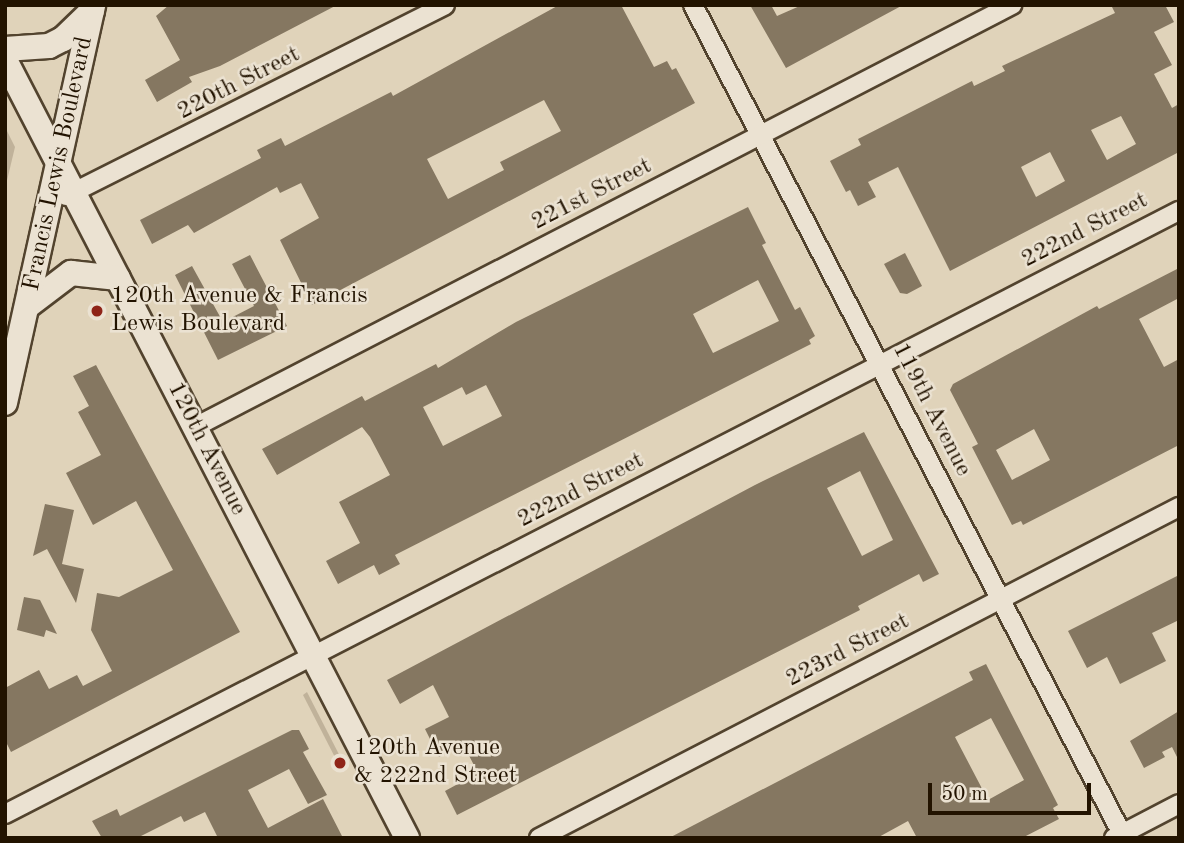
<!DOCTYPE html>
<style>
body{margin:0}
#map{position:relative;width:1184px;height:843px;overflow:hidden;background:#e0d3ba;font-family:"Old Standard TT",serif}
div>[style]{position:absolute}
.green>*{inset:0;background:#c0b29a}
.building>*{inset:0;background:#857761}
.roads{filter:drop-shadow(2px 0 #52432e) drop-shadow(-2px 0 #52432e) drop-shadow(0 2px #52432e) drop-shadow(0 -2px #52432e)}
.street>*{height:18px;margin:-9px;padding:0 9px;transform-origin:9px;border-radius:9px;background:#ebe2d2}
.secondary>*{height:24px;margin:-12px;padding:0 12px;transform-origin:12px;border-radius:12px;background:#ebe2d2}
.dots>*{width:19px;height:19px;translate:-50% -50%;box-sizing:border-box;border:4px solid #ebe2d2;border-radius:50%}
span{translate:-50% -50%;white-space:nowrap;text-align:center;line-height:1.15;-webkit-text-stroke:5px #ebe2d2;paint-order:stroke}
.street-label{font-size:24px;color:#221300}
.poi-label{font-size:24px;color:#221300}
.left{translate:0 -50%;text-align:left}
.frame{position:absolute;inset:0;border:7px solid #221300;pointer-events:none}
.scale{position:absolute;left:928px;top:783px;width:163px;height:32px;box-sizing:border-box;border:4px solid #221300;border-top:0;padding-left:9px;font-size:21px;line-height:24px;white-space:nowrap;color:#221300;-webkit-text-stroke:5px #ebe2d2;paint-order:stroke}
</style>
<div id="map">
<div class="green">
<i style="clip-path:polygon(5px 127px,15px 147px,5px 189px)"></i>
<i style="clip-path:polygon(307px 692px,346px 768px,342px 771px,303px 695px)"></i>
</div>
<div class="building">
<i style="clip-path:polygon(169px 5px,337px 5px,220px 66px,189px 77px,192px 82px,157px 102px,145px 80px,180px 60px,156px 16px)"></i>
<i style="clip-path:polygon(evenodd,559px 5px,621px 5px,654px 67px,667px 61px,672px 70px,676px 68px,695px 103px,312px 305px,280px 240px,319px 218px,301px 183px,280px 193px,277px 187px,194px 233px,188px 225px,152px 244px,140px 220px,261px 158px,257px 150px,281px 138px,285px 146px,391px 92px,393px 96px,559px 5px,544px 100px,561px 131px,500px 162px,504px 170px,448px 199px,427px 159px,544px 100px)"></i>
<i style="clip-path:polygon(750px 5px,771px 5px,777px 16px,802px 5px,903px 5px,786px 68px)"></i>
<i style="clip-path:polygon(evenodd,1111px 5px,1165px 5px,1174px 22px,1154px 32px,1172px 65px,1154px 74px,1172px 108px,1179px 104px,1179px 152px,950px 271px,898px 167px,868px 182px,876px 197px,858px 206px,850px 190px,846px 192px,830px 161px,861px 145px,858px 139px,972px 81px,974px 86px,1005px 71px,1002px 66px,1115px 13px,1111px 5px,1121px 116px,1136px 144px,1107px 160px,1091px 130px,1121px 116px,1111px 5px,1050px 152px,1065px 181px,1036px 197px,1021px 167px,1050px 152px)"></i>
<i style="clip-path:polygon(evenodd,748px 207px,766px 243px,762px 245px,795px 310px,800px 307px,815px 336px,809px 340px,811px 344px,395px 555px,400px 564px,379px 575px,374px 565px,338px 584px,326px 561px,360px 543px,339px 502px,390px 475px,370px 437px,362px 427px,277px 475px,262px 449px,362px 396px,365px 401px,436px 364px,438px 368px,516px 322px,748px 207px,758px 280px,779px 321px,713px 353px,693px 314px,758px 280px,748px 207px,486px 385px,502px 416px,443px 446px,423px 407px,462px 387px,466px 395px,486px 385px)"></i>
<i style="clip-path:polygon(905px 253px,922px 286px,907px 294px,900px 293px,884px 264px)"></i>
<i style="clip-path:polygon(250px 255px,287px 326px,218px 360px,175px 275px,192px 266px,223px 322px,254px 306px,232px 264px)"></i>
<i style="clip-path:polygon(evenodd,1179px 268px,1179px 298px,1139px 319px,1164px 367px,1179px 359px,1179px 445px,1023px 525px,1021px 521px,1012px 525px,972px 447px,978px 444px,950px 390px,953px 384px,1097px 306px,1099px 309px,1179px 268px,1034px 429px,1050px 460px,1012px 480px,996px 450px,1034px 429px)"></i>
<i style="clip-path:polygon(96px 365px,240px 632px,11px 752px,5px 740px,5px 688px,39px 670px,49px 689px,77px 675px,83px 686px,112px 671px,91px 630px,97px 593px,119px 597px,173px 570px,136px 501px,93px 525px,66px 473px,101px 455px,78px 412px,89px 406px,73px 376px)"></i>
<i style="clip-path:polygon(evenodd,864px 432px,939px 574px,923px 582px,919px 574px,858px 606px,860px 610px,457px 815px,445px 791px,478px 773px,463px 744px,439px 757px,425px 729px,449px 717px,433px 685px,400px 704px,387px 680px,755px 485px,864px 432px,860px 471px,893px 540px,862px 556px,827px 488px,860px 471px)"></i>
<i style="clip-path:polygon(45px 504px,74px 510px,62px 564px,84px 569px,76px 603px,47px 549px,33px 556px)"></i>
<i style="clip-path:polygon(1179px 575px,1179px 620px,1152px 633px,1166px 661px,1120px 684px,1107px 657px,1087px 668px,1068px 631px)"></i>
<i style="clip-path:polygon(24px 597px,40px 600px,57px 634px,46px 630px,44px 637px,17px 630px)"></i>
<i style="clip-path:polygon(evenodd,986px 664px,1058px 805px,1053px 808px,1059px 819px,1022px 838px,917px 838px,908px 821px,877px 838px,669px 838px,973px 680px,969px 672px,986px 664px,991px 718px,1024px 780px,988px 800px,955px 737px,991px 718px)"></i>
<i style="clip-path:polygon(1179px 711px,1179px 761px,1172px 747px,1162px 752px,1165px 757px,1144px 768px,1130px 741px)"></i>
<i style="clip-path:polygon(292px 730px,299px 730px,309px 749px,303px 752px,327px 795px,308px 804px,289px 769px,248px 790px,268px 828px,323px 799px,343px 838px,218px 838px,205px 812px,184px 822px,181px 816px,137px 838px,102px 838px,92px 821px,117px 809px,120px 816px)"></i>
</div>
<div class="roads">
<div class="street">
<i style="left:693px;top:5px;width:938px;rotate:62.64deg"></i>
<i style="left:66px;top:196px;width:424px;rotate:-26.7deg"></i>
<i style="left:195px;top:427px;width:920px;rotate:-27.32deg"></i>
<i style="left:5px;top:814px;width:1320px;rotate:-27.19deg"></i>
<i style="left:539px;top:838px;width:721px;rotate:-27.35deg"></i>
<i style="left:1114px;top:838px;width:73px;rotate:-27.6deg"></i>
</div>
<div class="secondary">
<i style="left:5px;top:49px;width:44px;rotate:-3.9deg"></i>
<i style="left:49px;top:46px;width:16px;rotate:-27deg"></i>
<i style="left:63px;top:39px;width:40px;rotate:-44deg"></i>
<i style="left:5px;top:60px;width:876px;rotate:62.67deg"></i>
<i style="left:29px;top:305px;width:53px;rotate:-37.3deg"></i>
<i style="left:71px;top:273px;width:47px;rotate:6.1deg"></i>
<i style="left:5px;top:403px;width:408px;rotate:-77.5deg"></i>
</div>
</div>
<div class="dots">
<i style="left:97px;top:311px;background:#8f2418"></i>
<i style="left:340px;top:763px;background:#8f2418"></i>
</div>
<div class="street-label">
<span style="left:239px;top:84px;rotate:-27deg">220th Street</span>
<span style="left:59px;top:164px;rotate:-78deg">Francis Lewis Boulevard</span>
<span style="left:592px;top:195px;rotate:-27deg">221st Street</span>
<span style="left:1085px;top:231px;rotate:-27deg">222nd Street</span>
<span style="left:931px;top:410px;rotate:63deg">119th Avenue</span>
<span style="left:206px;top:449px;rotate:63deg">120th Avenue</span>
<span style="left:581px;top:491px;rotate:-27deg">222nd Street</span>
<span style="left:848px;top:651px;rotate:-27deg">223rd Street</span>
</div>
<div class="poi-label">
<span class="left" style="left:111px;top:311px">120th Avenue &amp; Francis<br>Lewis Boulevard</span>
<span class="left" style="left:354px;top:763px">120th Avenue<br>&amp; 222nd Street</span>
</div>
<div class="frame"></div>
<div class="scale">50 m</div>
</div>
